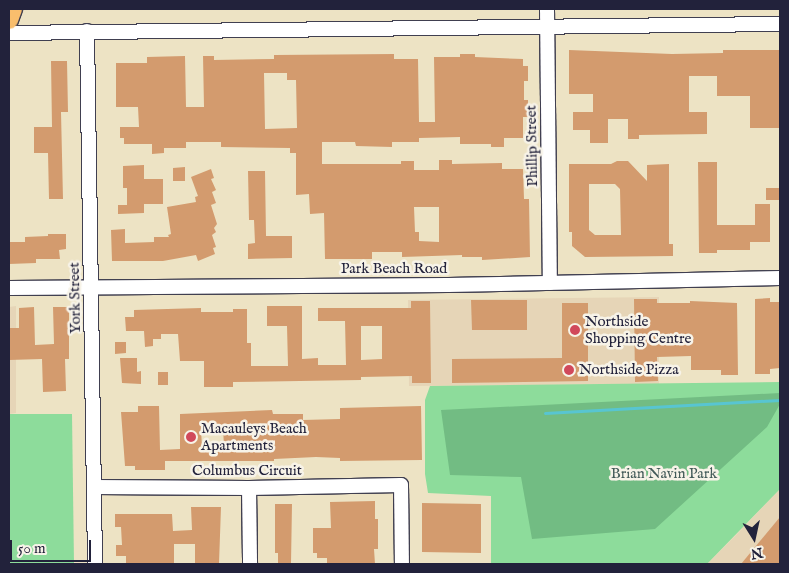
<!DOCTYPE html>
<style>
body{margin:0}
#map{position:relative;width:789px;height:573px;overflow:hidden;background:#ede3c4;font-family:"IM FELL English",serif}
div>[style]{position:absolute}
.built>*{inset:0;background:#e6d5b7}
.green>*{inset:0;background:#8ddc9b}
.forest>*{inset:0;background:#72bc83}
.stream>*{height:3px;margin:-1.5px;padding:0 1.5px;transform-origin:1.5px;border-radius:1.5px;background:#58c5d1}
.building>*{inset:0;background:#d39b6e}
.roads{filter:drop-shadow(1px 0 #403f50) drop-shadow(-1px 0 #403f50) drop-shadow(0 1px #403f50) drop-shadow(0 -1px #403f50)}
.minor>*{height:14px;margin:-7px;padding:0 7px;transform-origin:7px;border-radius:7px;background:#fff}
.major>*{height:18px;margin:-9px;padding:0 9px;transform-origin:9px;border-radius:9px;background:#f9be6d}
.dots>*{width:14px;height:14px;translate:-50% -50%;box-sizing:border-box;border:2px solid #f7f3e8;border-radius:50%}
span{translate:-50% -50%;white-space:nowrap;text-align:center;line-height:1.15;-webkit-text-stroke:5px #f7f3e8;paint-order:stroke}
.street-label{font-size:15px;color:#22223b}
.poi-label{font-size:15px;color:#22223b}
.left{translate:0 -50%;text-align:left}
.park-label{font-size:15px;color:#425a58}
.frame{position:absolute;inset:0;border:10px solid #22223b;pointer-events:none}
.north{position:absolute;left:729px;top:513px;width:50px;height:50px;-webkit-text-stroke:4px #f7f3e8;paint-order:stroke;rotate:170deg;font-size:14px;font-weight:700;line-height:20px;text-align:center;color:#22223b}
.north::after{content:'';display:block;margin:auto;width:18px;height:22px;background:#22223b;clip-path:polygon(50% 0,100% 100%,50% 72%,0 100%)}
.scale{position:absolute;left:10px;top:540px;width:81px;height:22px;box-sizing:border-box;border:2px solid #22223b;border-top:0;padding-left:6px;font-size:15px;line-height:18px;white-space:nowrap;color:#22223b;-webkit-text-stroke:4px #f7f3e8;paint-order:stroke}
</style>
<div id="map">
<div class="built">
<i style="clip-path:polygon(659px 297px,659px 384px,409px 386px,408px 300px)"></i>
<i style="clip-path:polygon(16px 306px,16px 413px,9px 414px,9px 307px)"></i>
<i style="clip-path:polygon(780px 489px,780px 564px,707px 564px,734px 537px)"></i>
</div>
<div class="green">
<i style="clip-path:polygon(780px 382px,780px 489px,707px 564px,491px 564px,491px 496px,428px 493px,425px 474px,425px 400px,430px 386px)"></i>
<i style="clip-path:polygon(9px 414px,72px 414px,74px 564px,9px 564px)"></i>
</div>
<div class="forest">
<i style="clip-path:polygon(780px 393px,780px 404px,767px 427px,655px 529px,532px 539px,521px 477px,450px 475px,441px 410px)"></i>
</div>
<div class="stream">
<i style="left:545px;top:413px;width:235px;rotate:-3.2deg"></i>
</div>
<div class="building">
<i style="clip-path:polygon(569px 50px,672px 54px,723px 53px,723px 50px,780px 50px,780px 128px,750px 128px,750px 96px,717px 96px,717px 76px,689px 76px,689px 112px,707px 112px,707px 134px,639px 135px,639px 139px,628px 139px,628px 119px,608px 119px,608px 143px,590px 143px,590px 130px,573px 130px,573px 112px,593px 112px,593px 94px,569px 94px)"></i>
<i style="clip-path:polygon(evenodd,394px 54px,394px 59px,418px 59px,419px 122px,435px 122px,434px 57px,460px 57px,460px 54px,475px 54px,475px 57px,523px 59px,523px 66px,528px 66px,528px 81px,524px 81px,524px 100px,528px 100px,528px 117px,523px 117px,523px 138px,504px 138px,504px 147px,491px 147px,491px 144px,460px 144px,460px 137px,419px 138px,419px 142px,392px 142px,392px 147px,356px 146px,355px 142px,322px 142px,322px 164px,401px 164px,401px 161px,414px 161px,414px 170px,439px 170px,439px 160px,452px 160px,452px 164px,502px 163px,502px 169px,523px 169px,524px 199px,529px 199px,530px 257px,482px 260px,482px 257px,462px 257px,462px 255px,402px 257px,402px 252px,372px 252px,372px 259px,325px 259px,324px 213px,310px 214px,309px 194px,296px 195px,296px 153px,290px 153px,290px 148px,221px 147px,221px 142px,186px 142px,186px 148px,164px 148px,164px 153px,152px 154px,152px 144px,124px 144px,124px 138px,120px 138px,120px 127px,139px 127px,138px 107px,116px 107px,116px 63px,147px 63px,147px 57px,185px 56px,186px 107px,204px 107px,203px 56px,214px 56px,214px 60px,274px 59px,274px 55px,394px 54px,264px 73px,287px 73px,287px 80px,296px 80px,297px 128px,265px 129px,264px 73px,394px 54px,414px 207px,439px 207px,439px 242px,419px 241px,419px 232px,415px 232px,414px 207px)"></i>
<i style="clip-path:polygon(51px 61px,67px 61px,68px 112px,61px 112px,63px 199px,49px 199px,48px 153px,34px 153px,34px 127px,52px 127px)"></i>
<i style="clip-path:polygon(evenodd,617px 161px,628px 161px,647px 181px,647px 165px,669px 164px,669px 244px,673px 244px,673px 256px,585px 257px,572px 246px,572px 232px,569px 232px,569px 164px,611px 164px,617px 161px,589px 184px,615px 184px,620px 189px,621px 235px,595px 235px,589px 230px,589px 184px)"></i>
<i style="clip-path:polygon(698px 162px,717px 162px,717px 225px,755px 225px,755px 204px,770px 204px,770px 242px,750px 242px,750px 250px,717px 250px,717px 253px,699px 253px)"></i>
<i style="clip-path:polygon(144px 165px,144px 179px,163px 179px,163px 204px,144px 204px,144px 213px,118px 214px,118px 205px,127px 205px,127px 188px,123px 188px,123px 166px)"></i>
<i style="clip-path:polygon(185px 167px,185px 181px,173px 181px,173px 168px)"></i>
<i style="clip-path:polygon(211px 169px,214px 178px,211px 179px,216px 190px,212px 192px,216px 203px,211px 205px,217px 224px,214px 228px,216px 232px,212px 235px,216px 247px,213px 248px,215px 254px,198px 261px,196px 255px,163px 261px,112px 261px,111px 230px,125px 229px,125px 243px,154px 242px,154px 237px,169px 237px,168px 235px,171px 234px,167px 207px,196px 202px,195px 197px,198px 196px,191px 177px)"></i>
<i style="clip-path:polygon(248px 171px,265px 171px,266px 236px,292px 236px,292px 258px,248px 259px,248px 244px,255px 243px,254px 220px,249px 220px)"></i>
<i style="clip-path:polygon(766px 188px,780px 188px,780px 200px,766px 200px)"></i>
<i style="clip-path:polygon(48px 234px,66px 234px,66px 249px,59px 250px,60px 259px,36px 259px,36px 263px,9px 264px,9px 242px,25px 242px,25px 237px,48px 236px)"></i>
<i style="clip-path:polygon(770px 298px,770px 302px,780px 302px,780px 368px,770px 369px,770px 374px,755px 374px,755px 299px)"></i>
<i style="clip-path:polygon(634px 299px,657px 299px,657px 303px,690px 303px,690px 301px,737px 303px,738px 375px,721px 375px,721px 370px,691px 370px,691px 356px,657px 357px,658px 381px,635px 382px)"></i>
<i style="clip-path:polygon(471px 300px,527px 300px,527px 330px,472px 330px)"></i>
<i style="clip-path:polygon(evenodd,411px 301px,430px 301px,431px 383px,412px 383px,412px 376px,361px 377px,361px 380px,233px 382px,233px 387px,204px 387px,204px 361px,180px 361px,178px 334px,161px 334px,161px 339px,153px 339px,153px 346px,145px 347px,144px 331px,126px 331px,125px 317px,134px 317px,134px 310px,201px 308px,201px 312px,233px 312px,233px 309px,247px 309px,247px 343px,251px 343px,251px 366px,288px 366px,287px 326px,267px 326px,267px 306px,302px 306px,302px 359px,318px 358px,318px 365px,346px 365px,345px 321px,318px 321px,318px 308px,411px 308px,411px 301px,361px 326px,382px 326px,382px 359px,361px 360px,361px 326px)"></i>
<i style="clip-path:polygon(562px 303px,588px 303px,588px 381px,452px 383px,452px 359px,562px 358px)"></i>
<i style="clip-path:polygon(34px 307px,35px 345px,54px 344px,53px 307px,69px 307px,69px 359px,65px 359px,66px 391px,43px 392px,42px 359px,9px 360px,9px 328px,19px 328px,19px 308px)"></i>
<i style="clip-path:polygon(115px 342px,126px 342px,126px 353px,115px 354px)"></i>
<i style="clip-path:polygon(120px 358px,137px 358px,137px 372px,141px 371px,141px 384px,122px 383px)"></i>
<i style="clip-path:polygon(158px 372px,168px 372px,168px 385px,158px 385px)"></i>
<i style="clip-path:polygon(evenodd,138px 406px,159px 406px,160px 450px,180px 449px,180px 414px,272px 410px,273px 414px,303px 414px,303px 420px,340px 419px,340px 408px,421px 406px,422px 460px,340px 461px,340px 458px,316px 457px,274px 459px,274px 461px,165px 461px,165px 470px,135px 470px,135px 466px,125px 466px,121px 412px,138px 412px,138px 406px,223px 428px,224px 446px,202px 447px,201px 429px,223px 428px)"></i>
<i style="clip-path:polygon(375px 501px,375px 519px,378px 519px,378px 549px,374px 549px,375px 564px,327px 564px,327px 558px,317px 558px,317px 553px,313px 553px,313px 528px,331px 528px,330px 502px)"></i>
<i style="clip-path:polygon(422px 503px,481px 504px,481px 553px,422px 552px)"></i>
<i style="clip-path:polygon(275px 504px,292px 504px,291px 564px,278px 564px,278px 553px,275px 553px)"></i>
<i style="clip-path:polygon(191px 507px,221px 507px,219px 564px,195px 564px,195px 544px,174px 544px,174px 564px,126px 564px,126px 556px,116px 556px,116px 545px,122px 545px,121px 527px,115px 527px,115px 514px,172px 514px,173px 531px,192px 530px)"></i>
<i style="clip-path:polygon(780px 517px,780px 564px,741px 564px)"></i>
</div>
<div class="roads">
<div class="minor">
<i style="left:547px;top:9px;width:274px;rotate:89.4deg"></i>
<i style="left:87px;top:31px;width:533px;rotate:89.14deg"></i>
<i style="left:9px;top:33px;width:771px;rotate:-0.67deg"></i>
<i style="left:9px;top:288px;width:439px;rotate:-0.4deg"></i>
<i style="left:448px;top:285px;width:332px;rotate:-1.2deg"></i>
<i style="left:94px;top:487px;width:155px;rotate:0.4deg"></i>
<i style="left:249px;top:488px;width:152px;rotate:-1.1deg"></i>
<i style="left:401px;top:485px;width:79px;rotate:89.3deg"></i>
<i style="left:249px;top:488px;width:76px;rotate:89.2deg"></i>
</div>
<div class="major">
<i style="left:9px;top:20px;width:12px;rotate:-70deg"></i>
</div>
</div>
<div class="dots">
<i style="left:575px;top:330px;background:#d1495b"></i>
<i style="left:569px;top:370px;background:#d1495b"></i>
<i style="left:191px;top:437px;background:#d1495b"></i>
</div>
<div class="street-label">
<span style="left:532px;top:146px;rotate:-91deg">Phillip Street</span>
<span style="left:394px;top:269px">Park Beach Road</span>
<span style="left:75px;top:298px;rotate:-91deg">York Street</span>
<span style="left:247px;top:471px">Columbus Circuit</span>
</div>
<div class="poi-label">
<span class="left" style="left:585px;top:330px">Northside<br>Shopping Centre</span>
<span class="left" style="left:579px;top:370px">Northside Pizza</span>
<span class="left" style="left:201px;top:437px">Macauleys Beach<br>Apartments</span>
</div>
<div class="park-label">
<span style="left:664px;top:474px">Brian Navin Park</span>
</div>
<div class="frame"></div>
<div class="north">N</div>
<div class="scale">50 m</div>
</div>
